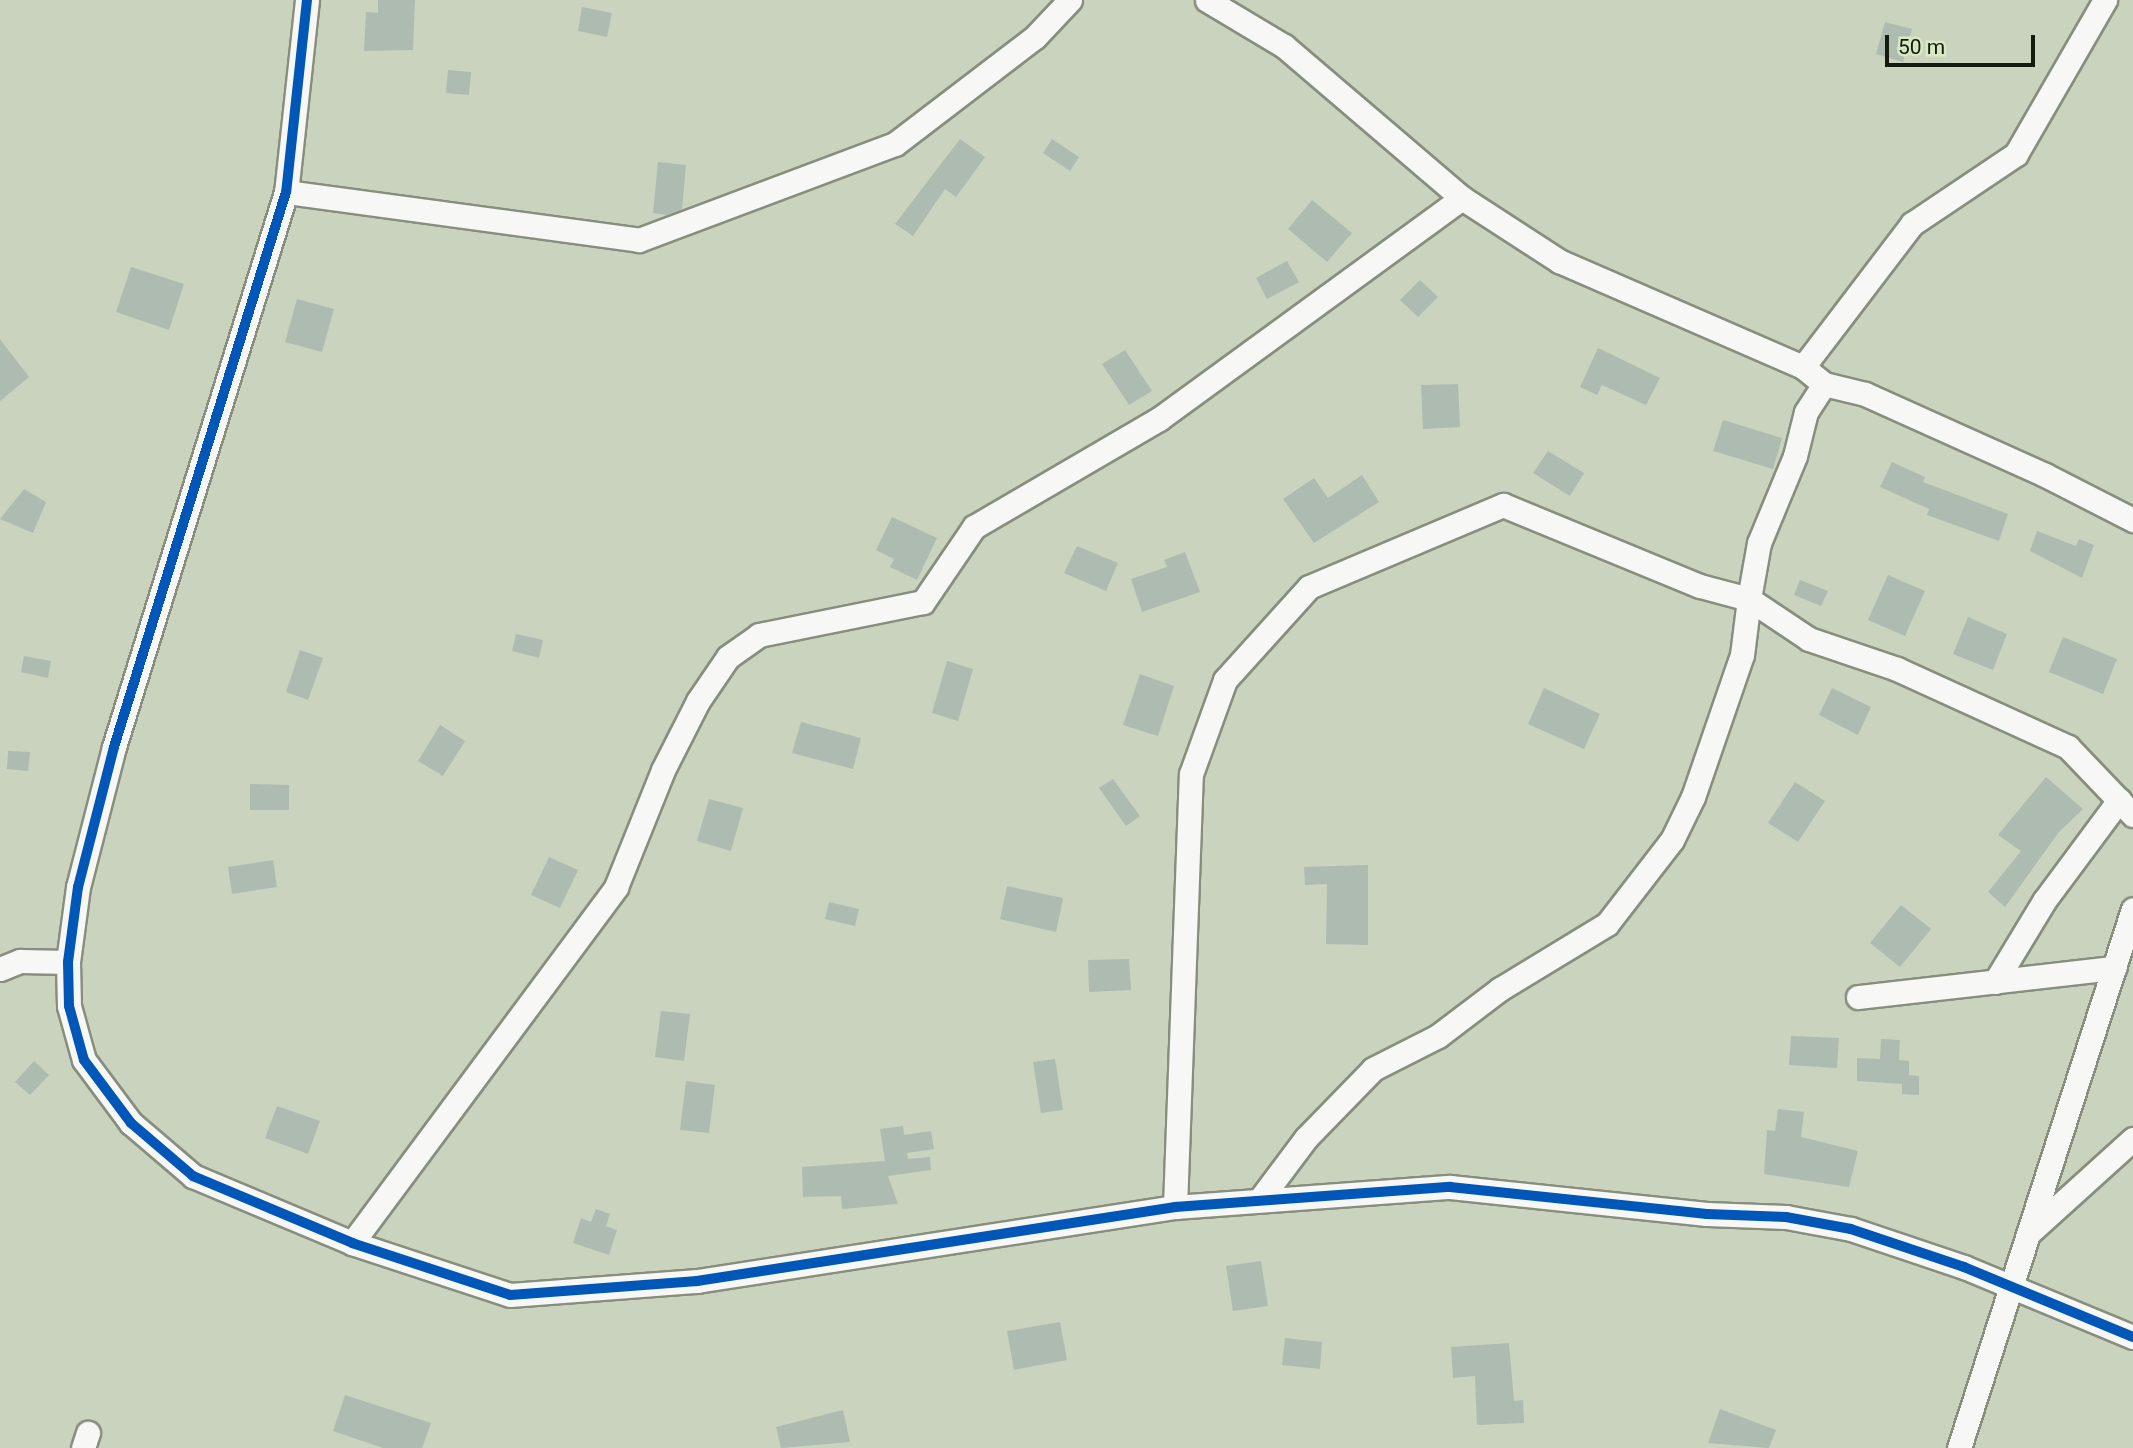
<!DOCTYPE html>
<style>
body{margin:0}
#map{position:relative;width:2133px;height:1448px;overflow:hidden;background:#cad3be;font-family:Roboto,sans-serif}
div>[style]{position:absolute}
.building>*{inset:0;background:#aebbb1}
.roads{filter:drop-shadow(2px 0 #878e7e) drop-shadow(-2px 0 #878e7e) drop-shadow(0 2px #878e7e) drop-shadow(0 -2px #878e7e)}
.minor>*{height:23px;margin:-11.5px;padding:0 11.5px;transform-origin:11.5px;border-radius:11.5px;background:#f7f8f5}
.cycleway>*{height:10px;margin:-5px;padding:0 5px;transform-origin:5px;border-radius:5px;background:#0057b8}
span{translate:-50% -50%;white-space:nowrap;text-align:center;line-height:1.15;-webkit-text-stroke:6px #d8e8c3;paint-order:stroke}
.scale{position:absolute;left:1885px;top:35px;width:150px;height:32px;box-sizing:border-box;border:4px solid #141a0c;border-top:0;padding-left:9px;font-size:21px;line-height:24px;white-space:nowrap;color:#141a0c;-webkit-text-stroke:5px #d8e8c3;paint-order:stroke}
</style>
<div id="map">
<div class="building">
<i style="clip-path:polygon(378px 0,415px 0,413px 50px,364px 51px,366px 12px,378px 13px)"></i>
<i style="clip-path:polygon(582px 7px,612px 13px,607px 37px,578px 31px)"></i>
<i style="clip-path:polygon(1885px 22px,1912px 29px,1903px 62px,1876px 54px)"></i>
<i style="clip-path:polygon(448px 70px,471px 72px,469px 95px,446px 93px)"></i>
<i style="clip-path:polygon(960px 139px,985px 157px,956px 197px,945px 189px,913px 236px,895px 224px)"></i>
<i style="clip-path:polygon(1052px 139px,1079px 157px,1070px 171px,1043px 153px)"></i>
<i style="clip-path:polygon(658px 162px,686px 165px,682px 209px,667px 215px,653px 213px)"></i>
<i style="clip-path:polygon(1312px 200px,1352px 233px,1327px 262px,1288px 229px)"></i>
<i style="clip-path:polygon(1287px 261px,1299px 282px,1267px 299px,1256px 278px)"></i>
<i style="clip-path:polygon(131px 267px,184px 284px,169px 330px,116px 312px)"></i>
<i style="clip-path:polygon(1420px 280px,1438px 297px,1418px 317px,1400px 300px)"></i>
<i style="clip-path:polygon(297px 299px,334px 309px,322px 352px,285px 342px)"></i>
<i style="clip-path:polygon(0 339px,29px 377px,0 401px)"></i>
<i style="clip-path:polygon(1598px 348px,1660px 378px,1646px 405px,1602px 385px,1597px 395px,1580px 387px)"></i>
<i style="clip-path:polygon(1125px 350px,1152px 391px,1129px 405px,1102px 364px)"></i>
<i style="clip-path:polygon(1458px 384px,1460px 427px,1423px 429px,1421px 385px)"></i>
<i style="clip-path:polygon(1723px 420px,1782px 438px,1773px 469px,1713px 451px)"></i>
<i style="clip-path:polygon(1548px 451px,1584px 473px,1570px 496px,1533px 473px)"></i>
<i style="clip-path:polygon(1892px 462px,1925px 477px,1923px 482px,2008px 514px,1999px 541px,1927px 515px,1929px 509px,1880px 487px)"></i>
<i style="clip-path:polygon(1362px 475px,1379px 502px,1314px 543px,1283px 499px,1314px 478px,1328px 498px)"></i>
<i style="clip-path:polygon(24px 489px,46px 502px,33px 533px,0 519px)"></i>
<i style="clip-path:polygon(892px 517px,937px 538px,917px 580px,890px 567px,894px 559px,876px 550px)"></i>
<i style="clip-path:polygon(2037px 531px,2076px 546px,2079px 539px,2094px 545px,2082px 578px,2030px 551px)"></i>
<i style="clip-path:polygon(1077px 546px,1118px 563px,1106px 591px,1064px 573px)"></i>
<i style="clip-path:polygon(1185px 552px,1200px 592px,1142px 612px,1131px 579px,1167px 567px,1164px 560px)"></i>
<i style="clip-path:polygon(1888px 575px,1925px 591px,1905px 636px,1868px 620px)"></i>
<i style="clip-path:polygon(1800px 580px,1828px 591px,1821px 606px,1794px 595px)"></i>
<i style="clip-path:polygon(1968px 617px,2007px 634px,1993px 670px,1953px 654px)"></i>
<i style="clip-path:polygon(516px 634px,543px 640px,539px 658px,512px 651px)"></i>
<i style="clip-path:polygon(2063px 637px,2117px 659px,2103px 694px,2049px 672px)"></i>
<i style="clip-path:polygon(300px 650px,323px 658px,308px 700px,286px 692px)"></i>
<i style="clip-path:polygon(24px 656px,51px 661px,48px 678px,21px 672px)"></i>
<i style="clip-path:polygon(947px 661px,973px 669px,958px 721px,932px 713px)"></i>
<i style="clip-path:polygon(1140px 674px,1174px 686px,1158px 736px,1123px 725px)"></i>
<i style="clip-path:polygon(1544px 688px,1600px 714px,1584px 749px,1528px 724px)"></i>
<i style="clip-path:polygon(1832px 688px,1871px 707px,1858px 735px,1819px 715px)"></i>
<i style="clip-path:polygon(801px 722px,861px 738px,853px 769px,792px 753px)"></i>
<i style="clip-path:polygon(440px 725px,465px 741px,443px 776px,418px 761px)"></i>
<i style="clip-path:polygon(8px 751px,30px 752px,28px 771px,7px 769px)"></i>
<i style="clip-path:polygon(2046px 777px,2083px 809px,2059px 832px,2005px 907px,1988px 892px,2021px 851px,1998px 835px)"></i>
<i style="clip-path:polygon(1113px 779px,1140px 816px,1126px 826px,1099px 788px)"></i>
<i style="clip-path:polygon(1795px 782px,1825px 801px,1798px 842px,1768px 823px)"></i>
<i style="clip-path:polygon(250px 784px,289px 785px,289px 810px,250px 810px)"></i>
<i style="clip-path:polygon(709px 799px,743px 808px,731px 851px,697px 841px)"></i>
<i style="clip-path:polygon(549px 857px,578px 870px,560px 908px,531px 895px)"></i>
<i style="clip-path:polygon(273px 860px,277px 887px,232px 894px,228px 867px)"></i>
<i style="clip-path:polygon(1368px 865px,1368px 945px,1326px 944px,1327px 884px,1305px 885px,1304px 867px)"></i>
<i style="clip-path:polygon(1007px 886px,1063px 898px,1056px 932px,1000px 919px)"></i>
<i style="clip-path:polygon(829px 902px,859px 909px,855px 926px,825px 919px)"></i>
<i style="clip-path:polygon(1901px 905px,1931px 929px,1900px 967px,1870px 943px)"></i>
<i style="clip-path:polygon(1129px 959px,1131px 990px,1089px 992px,1088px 960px)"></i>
<i style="clip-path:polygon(661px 1011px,690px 1014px,684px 1061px,655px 1057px)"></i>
<i style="clip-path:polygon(1791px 1036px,1839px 1038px,1837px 1068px,1789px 1065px)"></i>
<i style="clip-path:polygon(1881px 1039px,1900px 1040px,1899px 1060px,1909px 1061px,1909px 1075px,1919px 1076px,1919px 1095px,1902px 1094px,1902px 1084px,1857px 1081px,1857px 1058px,1880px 1059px)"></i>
<i style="clip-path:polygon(1055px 1059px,1063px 1110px,1041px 1113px,1033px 1062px)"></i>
<i style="clip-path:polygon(34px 1061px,49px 1075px,30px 1095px,15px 1082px)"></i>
<i style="clip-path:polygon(686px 1081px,715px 1085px,709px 1133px,680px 1130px)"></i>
<i style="clip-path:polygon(277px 1106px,320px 1121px,308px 1154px,265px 1138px)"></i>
<i style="clip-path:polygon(1778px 1109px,1804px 1112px,1801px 1137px,1858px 1151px,1849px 1187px,1764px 1174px,1767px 1130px,1775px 1131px)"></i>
<i style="clip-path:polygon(903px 1126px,904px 1135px,931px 1131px,934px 1149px,907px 1153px,908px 1159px,930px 1157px,931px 1170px,888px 1176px,898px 1204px,842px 1209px,841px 1196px,803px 1197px,802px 1167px,885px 1161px,880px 1129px)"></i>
<i style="clip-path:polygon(596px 1209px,610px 1214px,606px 1226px,617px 1230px,609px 1255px,573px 1243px,581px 1218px,591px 1222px)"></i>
<i style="clip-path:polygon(1261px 1261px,1268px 1306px,1233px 1311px,1226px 1266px)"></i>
<i style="clip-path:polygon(1060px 1322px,1067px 1360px,1014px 1370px,1007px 1331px)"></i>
<i style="clip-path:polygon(1285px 1338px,1322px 1342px,1320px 1369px,1282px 1365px)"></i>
<i style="clip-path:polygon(1509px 1343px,1514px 1401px,1523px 1400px,1524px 1423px,1477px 1425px,1475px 1376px,1453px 1378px,1451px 1347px)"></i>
<i style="clip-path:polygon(345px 1395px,431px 1423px,422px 1448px,383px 1448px,333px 1431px)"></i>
<i style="clip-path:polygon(1720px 1409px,1776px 1430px,1769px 1448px,1708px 1443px)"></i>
<i style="clip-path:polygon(843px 1410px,850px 1442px,781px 1448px,776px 1427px)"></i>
</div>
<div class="roads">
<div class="minor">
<i style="left:307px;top:0;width:193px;rotate:96.2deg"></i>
<i style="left:286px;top:192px;width:581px;rotate:107.22deg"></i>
<i style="left:114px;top:747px;width:145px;rotate:104.4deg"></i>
<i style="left:78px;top:887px;width:76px;rotate:97.6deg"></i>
<i style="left:68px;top:962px;width:44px;rotate:88.7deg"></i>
<i style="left:69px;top:1006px;width:56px;rotate:74.5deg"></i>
<i style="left:84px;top:1060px;width:79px;rotate:53.3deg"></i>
<i style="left:131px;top:1123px;width:82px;rotate:40.5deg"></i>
<i style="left:193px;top:1176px;width:173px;rotate:22.8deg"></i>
<i style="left:352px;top:1243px;width:166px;rotate:18.2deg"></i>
<i style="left:510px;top:1295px;width:188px;rotate:-4.3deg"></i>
<i style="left:697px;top:1281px;width:484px;rotate:-8.8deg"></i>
<i style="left:1175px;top:1207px;width:276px;rotate:-4.2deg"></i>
<i style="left:1450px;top:1187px;width:258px;rotate:6deg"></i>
<i style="left:1707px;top:1214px;width:79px;rotate:2.2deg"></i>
<i style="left:1786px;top:1217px;width:66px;rotate:10.5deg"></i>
<i style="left:1851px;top:1229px;width:119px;rotate:18.6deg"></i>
<i style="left:1964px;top:1267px;width:183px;rotate:22.5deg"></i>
<i style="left:1207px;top:0;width:90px;rotate:30.9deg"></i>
<i style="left:1284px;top:46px;width:234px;rotate:40.5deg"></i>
<i style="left:1462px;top:198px;width:116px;rotate:33deg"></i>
<i style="left:1559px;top:261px;width:266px;rotate:23.5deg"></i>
<i style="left:1803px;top:367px;width:27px;rotate:39deg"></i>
<i style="left:1824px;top:384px;width:42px;rotate:13.7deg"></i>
<i style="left:1865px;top:394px;width:197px;rotate:24.2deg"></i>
<i style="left:2045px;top:475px;width:99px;rotate:27.1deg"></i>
<i style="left:286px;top:192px;width:356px;rotate:7.7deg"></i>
<i style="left:639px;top:240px;width:273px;rotate:-20.6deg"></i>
<i style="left:895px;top:144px;width:176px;rotate:-37.4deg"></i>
<i style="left:1035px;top:37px;width:51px;rotate:-46.6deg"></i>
<i style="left:1803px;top:367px;width:180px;rotate:-52.7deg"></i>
<i style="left:1912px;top:224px;width:125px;rotate:-33.9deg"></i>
<i style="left:2016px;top:154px;width:178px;rotate:-60deg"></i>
<i style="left:0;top:969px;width:22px;rotate:-22deg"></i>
<i style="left:20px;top:961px;width:48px;rotate:1.2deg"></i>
<i style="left:1995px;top:982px;width:95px;rotate:-58.8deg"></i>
<i style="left:2044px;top:901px;width:126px;rotate:-53.4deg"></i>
<i style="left:1858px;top:997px;width:258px;rotate:-6.5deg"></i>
<i style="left:1261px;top:1198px;width:75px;rotate:-53.1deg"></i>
<i style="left:1306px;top:1138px;width:96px;rotate:-45.8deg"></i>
<i style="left:1373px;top:1069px;width:73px;rotate:-26.9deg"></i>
<i style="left:1438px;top:1036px;width:78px;rotate:-37.2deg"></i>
<i style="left:1500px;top:989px;width:125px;rotate:-31.3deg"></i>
<i style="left:1607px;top:924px;width:106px;rotate:-52.3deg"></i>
<i style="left:1672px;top:840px;width:48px;rotate:-64deg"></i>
<i style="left:1693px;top:797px;width:150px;rotate:-71deg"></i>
<i style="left:1742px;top:655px;width:56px;rotate:-82.9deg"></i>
<i style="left:1749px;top:599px;width:72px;rotate:33.7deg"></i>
<i style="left:1809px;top:639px;width:93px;rotate:18.8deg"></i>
<i style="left:1897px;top:669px;width:188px;rotate:24.5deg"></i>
<i style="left:2068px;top:747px;width:94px;rotate:46.3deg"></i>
<i style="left:1175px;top:1207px;width:433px;rotate:-87.9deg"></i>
<i style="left:1191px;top:774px;width:100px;rotate:-70.1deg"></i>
<i style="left:1225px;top:680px;width:125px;rotate:-47.9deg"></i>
<i style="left:1309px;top:587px;width:211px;rotate:-22.9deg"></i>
<i style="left:1503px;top:505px;width:213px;rotate:22.4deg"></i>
<i style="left:1700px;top:586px;width:51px;rotate:14.9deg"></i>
<i style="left:1749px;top:599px;width:57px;rotate:-79.9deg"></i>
<i style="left:1759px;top:543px;width:94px;rotate:-67.5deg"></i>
<i style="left:1795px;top:456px;width:45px;rotate:-76deg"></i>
<i style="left:1806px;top:412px;width:33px;rotate:-57deg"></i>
<i style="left:2030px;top:1232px;width:139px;rotate:-42.1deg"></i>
<i style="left:352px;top:1243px;width:443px;rotate:-53.4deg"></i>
<i style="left:616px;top:887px;width:126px;rotate:-68.1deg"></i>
<i style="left:663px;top:770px;width:77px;rotate:-63.1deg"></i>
<i style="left:698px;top:701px;width:53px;rotate:-55.7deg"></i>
<i style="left:728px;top:657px;width:38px;rotate:-35deg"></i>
<i style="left:759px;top:635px;width:167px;rotate:-11.4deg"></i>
<i style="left:923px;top:602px;width:91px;rotate:-55.8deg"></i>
<i style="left:974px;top:527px;width:214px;rotate:-30.3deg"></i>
<i style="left:1159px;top:419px;width:375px;rotate:-36.1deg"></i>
<i style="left:83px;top:1448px;width:16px;rotate:-72deg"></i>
<i style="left:1959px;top:1448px;width:566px;rotate:-72.11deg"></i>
</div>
</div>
<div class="cycleway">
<i style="left:307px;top:0;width:193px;rotate:96.2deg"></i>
<i style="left:286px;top:192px;width:581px;rotate:107.22deg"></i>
<i style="left:114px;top:747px;width:145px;rotate:104.4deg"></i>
<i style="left:78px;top:887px;width:76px;rotate:97.6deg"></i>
<i style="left:68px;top:962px;width:44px;rotate:88.7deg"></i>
<i style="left:69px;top:1006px;width:56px;rotate:74.5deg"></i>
<i style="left:84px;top:1060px;width:79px;rotate:53.3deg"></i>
<i style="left:131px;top:1123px;width:82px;rotate:40.5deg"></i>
<i style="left:193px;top:1176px;width:173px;rotate:22.8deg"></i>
<i style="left:352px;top:1243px;width:166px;rotate:18.2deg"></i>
<i style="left:510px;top:1295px;width:188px;rotate:-4.3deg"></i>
<i style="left:697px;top:1281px;width:484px;rotate:-8.8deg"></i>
<i style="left:1175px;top:1207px;width:276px;rotate:-4.2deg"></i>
<i style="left:1450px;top:1187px;width:258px;rotate:6deg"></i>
<i style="left:1707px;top:1214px;width:79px;rotate:2.2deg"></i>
<i style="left:1786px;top:1217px;width:66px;rotate:10.5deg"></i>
<i style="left:1851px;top:1229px;width:119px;rotate:18.6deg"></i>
<i style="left:1964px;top:1267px;width:183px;rotate:22.5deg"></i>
</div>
<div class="scale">50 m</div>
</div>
